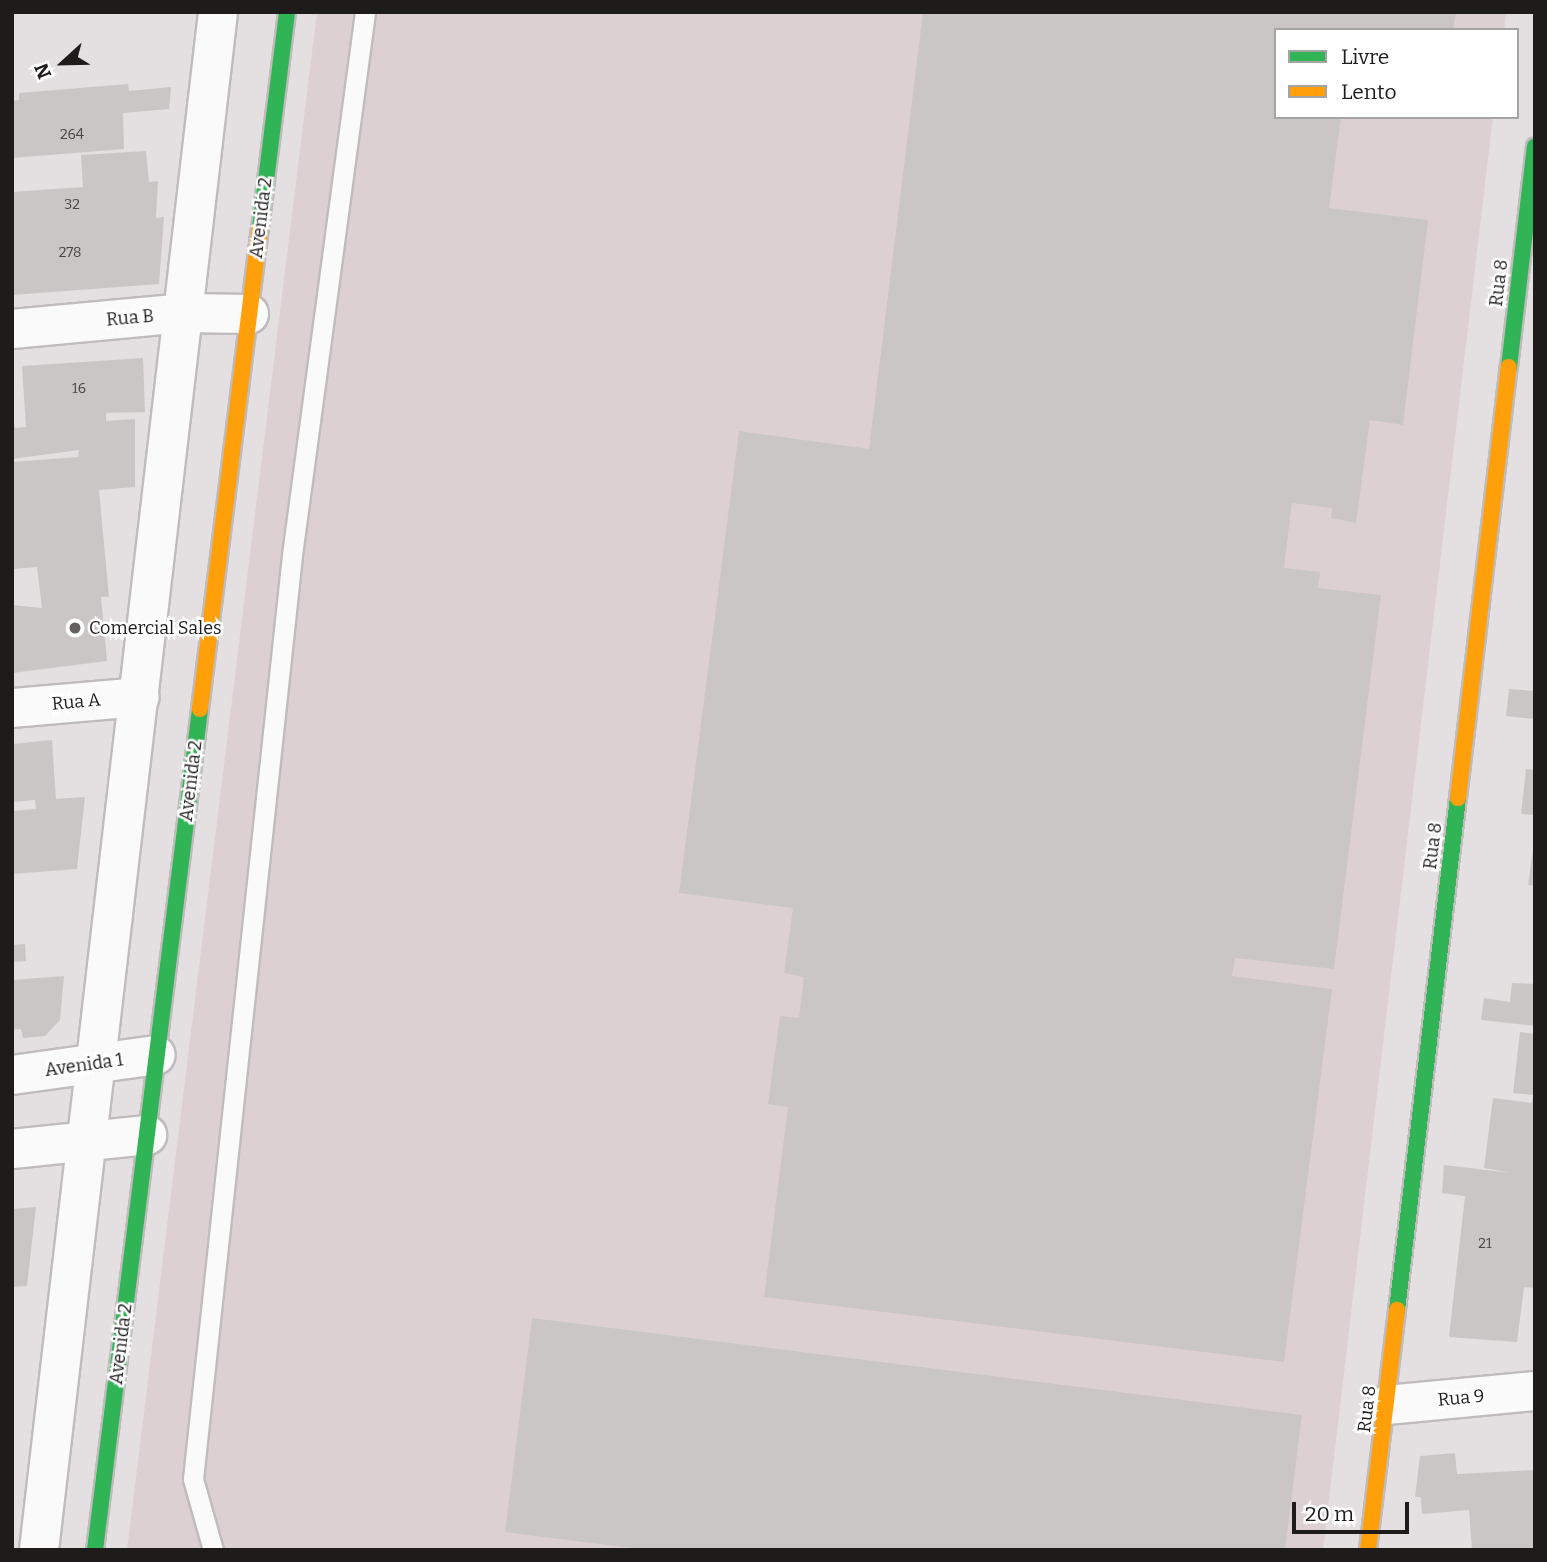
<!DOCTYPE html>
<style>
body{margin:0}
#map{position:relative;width:1547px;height:1562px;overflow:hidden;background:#e4dfe0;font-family:Bitter,serif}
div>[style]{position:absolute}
.built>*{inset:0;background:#ddd0d3}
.building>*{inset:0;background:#cac6c6}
.roads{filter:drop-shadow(2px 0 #c0bcbd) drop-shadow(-2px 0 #c0bcbd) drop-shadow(0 2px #c0bcbd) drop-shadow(0 -2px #c0bcbd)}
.lane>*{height:19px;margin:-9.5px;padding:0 9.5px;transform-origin:9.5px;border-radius:9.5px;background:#fbfafa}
.street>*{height:38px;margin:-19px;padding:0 19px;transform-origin:19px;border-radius:19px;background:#fbfafa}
.fast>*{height:16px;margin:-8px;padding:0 8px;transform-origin:8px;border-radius:8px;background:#30b455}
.slow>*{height:16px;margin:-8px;padding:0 8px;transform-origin:8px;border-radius:8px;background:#ff9f0a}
.dots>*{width:19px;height:19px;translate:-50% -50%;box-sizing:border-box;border:4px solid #fff;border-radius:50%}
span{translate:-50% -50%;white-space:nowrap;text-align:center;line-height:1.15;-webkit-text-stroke:5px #fff;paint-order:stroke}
.number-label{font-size:14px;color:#4a4646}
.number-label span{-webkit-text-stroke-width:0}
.street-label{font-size:18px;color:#1e1b1b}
.poi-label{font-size:18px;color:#1e1b1b}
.left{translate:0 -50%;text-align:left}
.frame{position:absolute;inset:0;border:14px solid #1e1b1b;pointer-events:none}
.legend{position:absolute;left:1274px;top:28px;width:245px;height:91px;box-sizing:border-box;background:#fff;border:2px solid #a5a4a4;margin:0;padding:9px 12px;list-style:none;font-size:21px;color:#1e1b1b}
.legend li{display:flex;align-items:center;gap:14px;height:35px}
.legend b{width:35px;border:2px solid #a5a4a4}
.north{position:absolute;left:28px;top:28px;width:70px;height:70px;-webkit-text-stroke:5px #fff;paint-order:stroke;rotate:248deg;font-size:19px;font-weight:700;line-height:28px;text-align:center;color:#1e1b1b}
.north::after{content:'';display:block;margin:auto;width:24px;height:32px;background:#1e1b1b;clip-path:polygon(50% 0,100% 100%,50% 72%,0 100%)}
.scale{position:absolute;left:1292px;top:1502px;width:117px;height:32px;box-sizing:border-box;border:4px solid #1e1b1b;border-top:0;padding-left:9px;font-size:21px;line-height:24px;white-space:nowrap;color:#1e1b1b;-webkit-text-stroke:5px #fff;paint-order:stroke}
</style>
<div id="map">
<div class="built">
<i style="clip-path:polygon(317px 12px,1506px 12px,1504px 30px,1276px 30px,1276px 117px,1493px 117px,1323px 1550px,127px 1550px)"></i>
</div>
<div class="building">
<i style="clip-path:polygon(923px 12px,1456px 12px,1453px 30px,1276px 30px,1276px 117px,1341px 117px,1329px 208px,1428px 220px,1403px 425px,1370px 420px,1356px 523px,1331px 518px,1332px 508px,1292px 503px,1284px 568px,1320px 572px,1318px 588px,1381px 595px,1334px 969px,1235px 958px,1232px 976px,1332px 989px,1284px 1362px,764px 1297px,788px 1107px,768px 1104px,780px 1016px,799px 1018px,804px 977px,784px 973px,793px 908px,679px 893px,739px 431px,869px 449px)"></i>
<i style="clip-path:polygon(128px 84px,129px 91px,171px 87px,169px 109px,123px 113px,124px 149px,12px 158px,12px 101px,19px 100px,19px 93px)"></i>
<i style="clip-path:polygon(146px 151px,149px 182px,158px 181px,156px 218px,164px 217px,159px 284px,12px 295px,12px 192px,83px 187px,81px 155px)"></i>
<i style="clip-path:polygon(143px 358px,145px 412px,106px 413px,106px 421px,135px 419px,135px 487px,99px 490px,109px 597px,101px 597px,107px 661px,12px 673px,12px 605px,42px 608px,37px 567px,13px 569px,12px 462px,78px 457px,79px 450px,12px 459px,12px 412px,15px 428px,26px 427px,22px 366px)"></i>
<i style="clip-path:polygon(1509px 689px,1535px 691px,1534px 719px,1506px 716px)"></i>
<i style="clip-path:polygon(52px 740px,56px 799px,85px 797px,77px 869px,12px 874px,12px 811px,36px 809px,35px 800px,12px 802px,12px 744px)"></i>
<i style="clip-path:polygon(1526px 769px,1535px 770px,1535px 815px,1521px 814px)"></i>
<i style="clip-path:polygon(1533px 849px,1535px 849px,1535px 886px,1528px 885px)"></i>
<i style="clip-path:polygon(25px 944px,26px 961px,12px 962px,12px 945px)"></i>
<i style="clip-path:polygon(64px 976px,60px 1020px,45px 1036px,23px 1038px,21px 1029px,12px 1030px,12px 980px)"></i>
<i style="clip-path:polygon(1512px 983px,1535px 984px,1535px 1026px,1481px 1020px,1484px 998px,1510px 1002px)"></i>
<i style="clip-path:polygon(1520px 1032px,1535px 1034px,1535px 1288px,1524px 1287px,1517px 1342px,1449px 1337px,1465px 1196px,1442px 1193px,1444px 1165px,1511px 1173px,1484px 1168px,1493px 1098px,1532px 1103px,1533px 1095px,1513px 1093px)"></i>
<i style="clip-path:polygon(36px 1207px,27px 1286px,12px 1287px,12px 1209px)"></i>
<i style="clip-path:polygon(532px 1318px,1302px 1415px,1285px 1550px,647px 1550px,505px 1532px)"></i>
<i style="clip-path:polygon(1455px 1453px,1457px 1474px,1535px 1470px,1535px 1550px,1472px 1550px,1469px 1510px,1422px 1514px,1421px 1497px,1415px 1497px,1420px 1456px)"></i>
</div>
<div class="roads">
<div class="lane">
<i style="left:213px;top:1550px;width:74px;rotate:-105.7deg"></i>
<i style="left:193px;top:1479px;width:929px;rotate:-83.88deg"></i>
<i style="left:292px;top:555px;width:548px;rotate:-82.34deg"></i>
</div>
<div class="street">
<i style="left:12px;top:329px;width:172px;rotate:-5.3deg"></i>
<i style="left:183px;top:313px;width:66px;rotate:0.9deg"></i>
<i style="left:12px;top:708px;width:128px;rotate:-4.9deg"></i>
<i style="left:12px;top:1075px;width:145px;rotate:-7.9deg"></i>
<i style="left:12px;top:1149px;width:136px;rotate:-5.9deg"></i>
<i style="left:1387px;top:1405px;width:149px;rotate:-5.4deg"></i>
<i style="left:39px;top:1550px;width:1548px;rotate:-83.36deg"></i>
</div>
<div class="fast">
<i style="left:260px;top:229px;width:219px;rotate:-82.9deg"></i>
<i style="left:1509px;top:367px;width:222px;rotate:-83.3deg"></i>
<i style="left:1397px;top:1310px;width:516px;rotate:-83.21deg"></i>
<i style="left:95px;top:1550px;width:848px;rotate:-82.88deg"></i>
</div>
<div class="slow">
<i style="left:200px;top:709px;width:484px;rotate:-82.9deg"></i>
<i style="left:1458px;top:798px;width:434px;rotate:-83.3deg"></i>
<i style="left:1368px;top:1550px;width:242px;rotate:-83.1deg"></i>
</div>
</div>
<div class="dots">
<i style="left:75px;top:628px;background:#636060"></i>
</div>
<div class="number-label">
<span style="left:72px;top:135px">264</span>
<span style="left:72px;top:205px">32</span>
<span style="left:70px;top:253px">278</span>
<span style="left:79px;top:389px">16</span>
<span style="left:1485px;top:1244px">21</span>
</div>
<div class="street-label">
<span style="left:261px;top:218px;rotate:-83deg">Avenida 2</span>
<span style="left:1499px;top:283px;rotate:-83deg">Rua 8</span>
<span style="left:130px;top:318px;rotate:-5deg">Rua B</span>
<span style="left:76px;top:702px;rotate:-5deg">Rua A</span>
<span style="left:191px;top:781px;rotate:-83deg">Avenida 2</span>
<span style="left:1433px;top:846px;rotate:-83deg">Rua 8</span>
<span style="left:84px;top:1065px;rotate:-8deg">Avenida 1</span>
<span style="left:121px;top:1344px;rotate:-83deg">Avenida 2</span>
<span style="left:1461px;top:1398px;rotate:-5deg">Rua 9</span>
<span style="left:1367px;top:1409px;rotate:-83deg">Rua 8</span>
</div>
<div class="poi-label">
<span class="left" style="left:89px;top:628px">Comercial Sales</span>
</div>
<div class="frame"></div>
<ul class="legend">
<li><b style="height:9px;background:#30b455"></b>Livre</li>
<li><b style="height:9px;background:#ff9f0a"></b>Lento</li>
</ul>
<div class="north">N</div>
<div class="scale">20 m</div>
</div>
